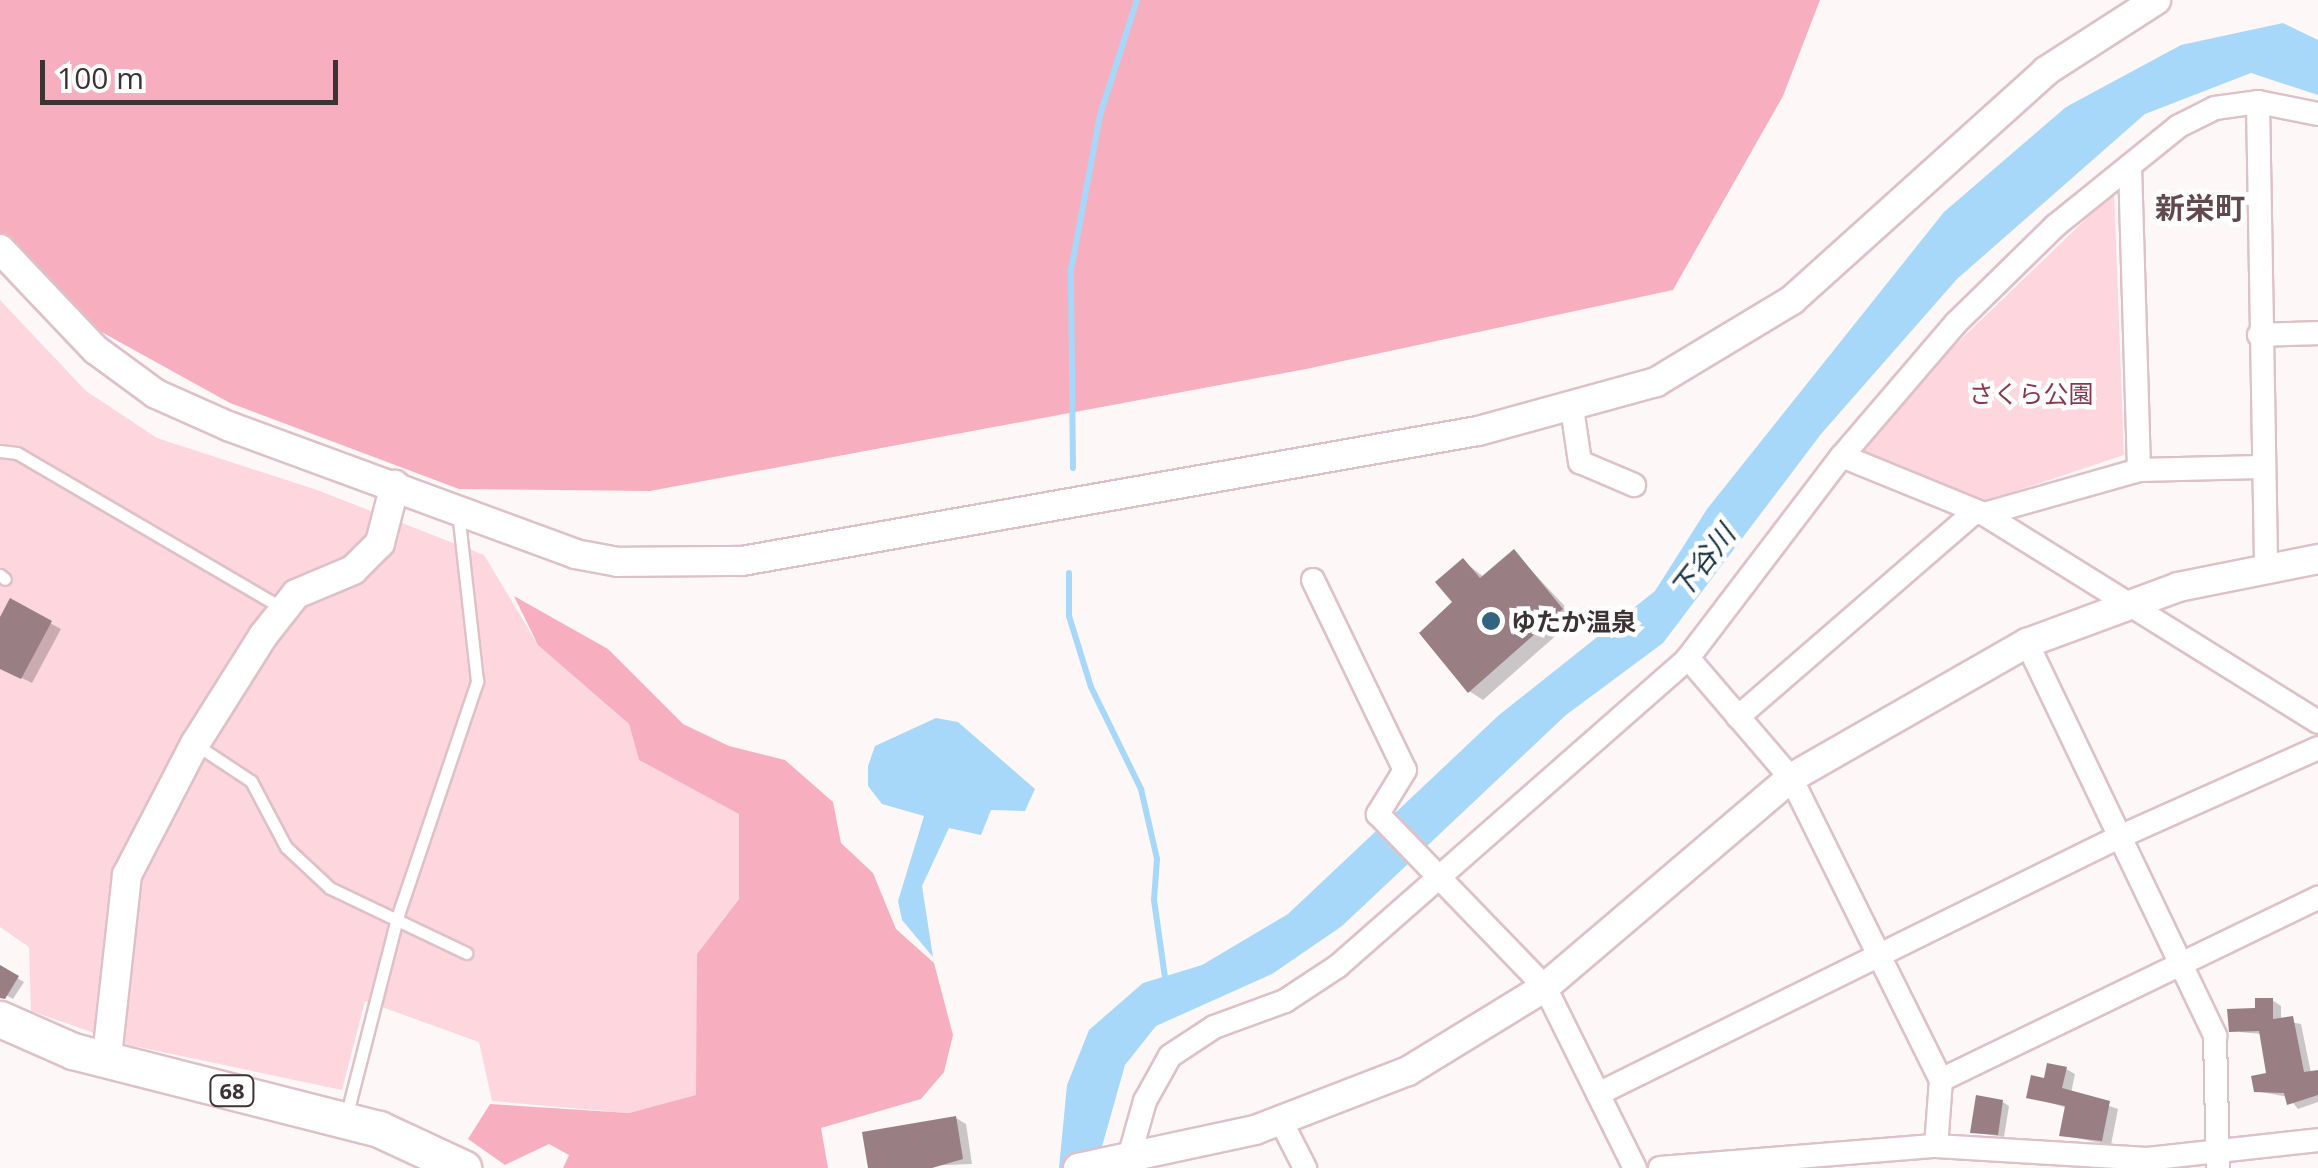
<!DOCTYPE html>
<meta charset="utf-8">
<style>
body{margin:0}
#map{position:relative;width:2318px;height:1168px;overflow:hidden;background:#fdf7f8;font-family:"Open Sans","Noto Sans JP",sans-serif}
div>[style]{position:absolute}
.green>*{inset:0;background:#fed6de}
.forest>*{inset:0;background:#f7afbf}
.water>*{inset:0;background:#a7d8f9}
.shadow>*{inset:0;background:#0003}
.stream>*{height:6px;margin:-3px;padding:0 3px;transform-origin:3px;border-radius:3px;background:#a7d8f9}
.building>*{inset:0;background:#997e84}
.roads{filter:drop-shadow(2px 0 #dec1c7) drop-shadow(-2px 0 #dec1c7) drop-shadow(0 2px #dec1c7) drop-shadow(0 -2px #dec1c7)}
.service>*{height:11px;margin:-5.5px;padding:0 5.5px;transform-origin:5.5px;border-radius:5.5px;background:#fff}
.minor>*{height:22px;margin:-11px;padding:0 11px;transform-origin:11px;border-radius:11px;background:#fff}
.tertiary>*{height:28px;margin:-14px;padding:0 14px;transform-origin:14px;border-radius:14px;background:#fff}
.primary>*{height:35px;margin:-17.5px;padding:0 17.5px;transform-origin:17.5px;border-radius:17.5px;background:#fff}
.dots>*{width:28px;height:28px;translate:-50% -50%;box-sizing:border-box;border:5px solid #fff;border-radius:50%}
span{translate:-50% -50%;white-space:nowrap;text-align:center;line-height:1.15;-webkit-text-stroke:9px #fff;paint-order:stroke}
.shield-label span{padding:2px 8px;background:#fff;border:2px solid;border-radius:8px;-webkit-text-stroke-width:0}
.shield-label{font-size:22px;color:#3d3234;font-weight:700}
.park-label{font-size:25px;color:#8a3750}
.poi-label{font-size:25px;color:#3d3234;font-weight:700}
.left{translate:0 -50%;text-align:left}
.water-label{font-size:28px;color:#132f40;font-style:italic}
.quarter-label{font-size:30px;color:#614a4f;font-weight:700}
.scale{position:absolute;left:40px;top:60px;width:298px;height:45px;box-sizing:border-box;border:5px solid #3d3234;border-top:0;padding-left:12px;font-size:30px;line-height:35px;white-space:nowrap;color:#3d3234;-webkit-text-stroke:8px #fff;paint-order:stroke}
</style>
<div id="map">
<div class="green">
<i style="clip-path:polygon(2114px 192px,2124px 455px,1977px 504px,1863px 451px,1953px 347px)"></i>
<i style="clip-path:polygon(0 300px,86px 391px,157px 438px,317px 490px,484px 555px,535px 640px,629px 724px,639px 760px,740px 814px,739px 899px,697px 954px,697px 1095px,629px 1113px,492px 1101px,479px 1042px,365px 1001px,342px 1090px,129px 1045px,31px 1011px,29px 947px,0 927px)"></i>
</div>
<div class="forest">
<i style="clip-path:polygon(0 0,1820px 0,1783px 96px,1673px 290px,1306px 369px,650px 491px,459px 489px,230px 403px,49px 303px,0 253px)"></i>
<i style="clip-path:polygon(514px 596px,608px 649px,683px 724px,729px 746px,785px 760px,833px 802px,841px 843px,873px 873px,896px 929px,934px 963px,953px 1035px,944px 1072px,921px 1099px,821px 1128px,828px 1168px,563px 1168px,569px 1155px,549px 1144px,505px 1165px,468px 1139px,490px 1104px,629px 1113px,696px 1095px,697px 954px,739px 899px,739px 814px,639px 760px,629px 724px,538px 645px)"></i>
</div>
<div class="water">
<i style="clip-path:polygon(2283px 23px,2318px 40px,2318px 95px,2251px 73px,2145px 114px,1957px 279px,1821px 434px,1663px 643px,1566px 715px,1342px 926px,1272px 974px,1156px 1026px,1125px 1065px,1096px 1168px,1059px 1168px,1067px 1085px,1089px 1030px,1143px 983px,1202px 965px,1288px 914px,1499px 715px,1655px 591px,1707px 509px,1944px 212px,2066px 107px,2181px 45px)"></i>
<i style="clip-path:polygon(936px 718px,958px 722px,1035px 789px,1025px 811px,991px 810px,981px 835px,949px 828px,922px 886px,933px 957px,902px 920px,898px 901px,924px 816px,882px 804px,868px 786px,868px 766px,875px 746px)"></i>
</div>
<div class="shadow">
<i style="clip-path:polygon(1514px 552px,1576px 618px,1483px 700px,1469px 691px,1455px 602px,1463px 561px,1484px 577px)"></i>
<i style="clip-path:polygon(11px 602px,61px 629px,32px 683px,0 667px,0 623px)"></i>
<i style="clip-path:polygon(0 968px,24px 982px,13px 999px,0 992px)"></i>
<i style="clip-path:polygon(2272px 1000px,2281px 1006px,2281px 1020px,2301px 1024px,2311px 1073px,2318px 1072px,2318px 1102px,2298px 1109px,2288px 1097px,2256px 1091px,2269px 1075px,2262px 1034px,2239px 1032px)"></i>
<i style="clip-path:polygon(2066px 1069px,2075px 1074px,2071px 1093px,2118px 1109px,2111px 1145px,2062px 1135px,2067px 1108px,2029px 1096px)"></i>
<i style="clip-path:polygon(2003px 1102px,2009px 1106px,2004px 1137px,1972px 1132px)"></i>
<i style="clip-path:polygon(956px 1118px,966px 1124px,972px 1164px,871px 1168px)"></i>
</div>
<div class="stream">
<i style="left:1073px;top:468px;width:198px;rotate:-90.6deg"></i>
<i style="left:1071px;top:270px;width:158px;rotate:-79.4deg"></i>
<i style="left:1100px;top:115px;width:121px;rotate:-72.2deg"></i>
<i style="left:1069px;top:573px;width:43px;rotate:90deg"></i>
<i style="left:1069px;top:616px;width:74px;rotate:72.8deg"></i>
<i style="left:1091px;top:687px;width:114px;rotate:63.9deg"></i>
<i style="left:1141px;top:789px;width:72px;rotate:77.1deg"></i>
<i style="left:1157px;top:859px;width:41px;rotate:94.2deg"></i>
<i style="left:1154px;top:900px;width:85px;rotate:81.9deg"></i>
</div>
<div class="building">
<i style="clip-path:polygon(1514px 549px,1563px 609px,1468px 693px,1419px 633px,1452px 602px,1435px 582px,1463px 558px,1480px 578px)"></i>
<i style="clip-path:polygon(10px 598px,52px 621px,21px 679px,0 669px,0 617px)"></i>
<i style="clip-path:polygon(0 965px,19px 976px,5px 999px,0 998px)"></i>
<i style="clip-path:polygon(2255px 998px,2273px 998px,2273px 1019px,2293px 1016px,2304px 1072px,2318px 1070px,2318px 1095px,2287px 1105px,2284px 1093px,2254px 1092px,2251px 1076px,2266px 1073px,2259px 1031px,2229px 1032px,2227px 1009px,2255px 1008px)"></i>
<i style="clip-path:polygon(2047px 1063px,2067px 1067px,2062px 1088px,2110px 1101px,2102px 1141px,2059px 1136px,2065px 1106px,2026px 1098px,2031px 1075px,2044px 1078px)"></i>
<i style="clip-path:polygon(1976px 1095px,2003px 1100px,1998px 1135px,1970px 1133px)"></i>
<i style="clip-path:polygon(956px 1116px,963px 1159px,932px 1168px,868px 1168px,862px 1132px)"></i>
</div>
<div class="roads">
<div class="service">
<i style="left:0;top:451px;width:17px;rotate:7deg"></i>
<i style="left:17px;top:453px;width:309px;rotate:30.3deg"></i>
<i style="left:0;top:575px;width:6px;rotate:39deg"></i>
<i style="left:195px;top:744px;width:67px;rotate:33.5deg"></i>
<i style="left:251px;top:781px;width:75px;rotate:62.1deg"></i>
<i style="left:286px;top:847px;width:60px;rotate:43deg"></i>
<i style="left:330px;top:888px;width:151px;rotate:25.5deg"></i>
<i style="left:346px;top:1117px;width:205px;rotate:-75.6deg"></i>
<i style="left:397px;top:918px;width:250px;rotate:-71.3deg"></i>
<i style="left:477px;top:681px;width:170px;rotate:-96.4deg"></i>
</div>
<div class="minor">
<i style="left:2258px;top:102px;width:463px;rotate:89deg"></i>
<i style="left:2130px;top:166px;width:304px;rotate:88.3deg"></i>
<i style="left:2259px;top:335px;width:59px;rotate:-1.9deg"></i>
<i style="left:1572px;top:408px;width:55px;rotate:81.6deg"></i>
<i style="left:1580px;top:462px;width:59px;rotate:23.1deg"></i>
<i style="left:1842px;top:456px;width:153px;rotate:22.2deg"></i>
<i style="left:1984px;top:514px;width:161px;rotate:-15.8deg"></i>
<i style="left:2139px;top:470px;width:121px;rotate:-1.4deg"></i>
<i style="left:1984px;top:514px;width:393px;rotate:31.9deg"></i>
<i style="left:1313px;top:580px;width:211px;rotate:64.2deg"></i>
<i style="left:1405px;top:770px;width:52px;rotate:121.5deg"></i>
<i style="left:1378px;top:814px;width:240px;rotate:46deg"></i>
<i style="left:1545px;top:987px;width:202px;rotate:63.6deg"></i>
<i style="left:2027px;top:643px;width:436px;rotate:64.4deg"></i>
<i style="left:2215px;top:1036px;width:131px;rotate:88.7deg"></i>
<i style="left:1688px;top:658px;width:158px;rotate:49.4deg"></i>
<i style="left:1791px;top:778px;width:337px;rotate:63.6deg"></i>
<i style="left:1941px;top:1080px;width:66px;rotate:94.3deg"></i>
<i style="left:1738px;top:717px;width:310px;rotate:-40.9deg"></i>
<i style="left:1941px;top:1080px;width:419px;rotate:-25.8deg"></i>
<i style="left:1598px;top:1094px;width:579px;rotate:-26.26deg"></i>
<i style="left:2117px;top:838px;width:220px;rotate:-24.1deg"></i>
<i style="left:1281px;top:1121px;width:53px;rotate:62.9deg"></i>
<i style="left:1126px;top:1168px;width:70px;rotate:-74.2deg"></i>
<i style="left:1145px;top:1101px;width:51px;rotate:-60.9deg"></i>
<i style="left:1170px;top:1056px;width:53px;rotate:-33.4deg"></i>
<i style="left:1214px;top:1027px;width:76px;rotate:-20.1deg"></i>
<i style="left:1285px;top:1001px;width:64px;rotate:-33.4deg"></i>
<i style="left:1338px;top:966px;width:466px;rotate:-41.3deg"></i>
<i style="left:1688px;top:658px;width:254px;rotate:-52.7deg"></i>
<i style="left:1842px;top:456px;width:175px;rotate:-49.4deg"></i>
<i style="left:1956px;top:323px;width:139px;rotate:-44.4deg"></i>
<i style="left:2055px;top:226px;width:159px;rotate:-38.9deg"></i>
<i style="left:2179px;top:126px;width:40px;rotate:-26.6deg"></i>
<i style="left:2215px;top:108px;width:43px;rotate:-7.9deg"></i>
<i style="left:2258px;top:102px;width:61px;rotate:11.3deg"></i>
<i style="left:1660px;top:1168px;width:277px;rotate:-4.6deg"></i>
<i style="left:1936px;top:1146px;width:211px;rotate:3.5deg"></i>
<i style="left:2147px;top:1159px;width:172px;rotate:-6.3deg"></i>
</div>
<div class="tertiary">
<i style="left:0;top:249px;width:139px;rotate:46.5deg"></i>
<i style="left:96px;top:350px;width:74px;rotate:36.3deg"></i>
<i style="left:156px;top:394px;width:79px;rotate:24deg"></i>
<i style="left:228px;top:426px;width:370px;rotate:20.2deg"></i>
<i style="left:575px;top:554px;width:44px;rotate:10.5deg"></i>
<i style="left:618px;top:562px;width:124px;rotate:-0.5deg"></i>
<i style="left:742px;top:561px;width:747px;rotate:-10.02deg"></i>
<i style="left:1478px;top:431px;width:185px;rotate:-15.4deg"></i>
<i style="left:1656px;top:382px;width:159px;rotate:-31.1deg"></i>
<i style="left:1792px;top:300px;width:342px;rotate:-42deg"></i>
<i style="left:2046px;top:71px;width:131px;rotate:-32.8deg"></i>
<i style="left:107px;top:1056px;width:182px;rotate:-83.7deg"></i>
<i style="left:127px;top:875px;width:148px;rotate:-62.6deg"></i>
<i style="left:195px;top:744px;width:128px;rotate:-57.8deg"></i>
<i style="left:263px;top:636px;width:53px;rotate:-51.8deg"></i>
<i style="left:296px;top:594px;width:62px;rotate:-22.8deg"></i>
<i style="left:353px;top:570px;width:38px;rotate:-45deg"></i>
<i style="left:380px;top:543px;width:60px;rotate:-75.5deg"></i>
<i style="left:1078px;top:1168px;width:181px;rotate:-12.1deg"></i>
<i style="left:1255px;top:1130px;width:164px;rotate:-21.1deg"></i>
<i style="left:1408px;top:1071px;width:161px;rotate:-31.5deg"></i>
<i style="left:1545px;top:987px;width:323px;rotate:-40.4deg"></i>
<i style="left:1791px;top:778px;width:272px;rotate:-29.8deg"></i>
<i style="left:2027px;top:643px;width:161px;rotate:-20.3deg"></i>
<i style="left:2178px;top:587px;width:143px;rotate:-11.3deg"></i>
</div>
<div class="primary">
<i style="left:0;top:1019px;width:80px;rotate:23.7deg"></i>
<i style="left:73px;top:1051px;width:316px;rotate:14.3deg"></i>
<i style="left:379px;top:1129px;width:93px;rotate:24.9deg"></i>
</div>
</div>
<div class="dots">
<i style="left:1491px;top:621px;background:#326381"></i>
</div>
<div class="shield-label">
<span style="left:232px;top:1091px">68</span>
</div>
<div class="park-label">
<span style="left:2031px;top:393px">さくら公園</span>
</div>
<div class="poi-label">
<span class="left" style="left:1511px;top:621px">ゆたか温泉</span>
</div>
<div class="water-label">
<span style="left:1702px;top:561px;rotate:-52deg">下谷川</span>
</div>
<div class="quarter-label">
<span style="left:2200px;top:208px">新栄町</span>
</div>
<div class="scale">100 m</div>
</div>
